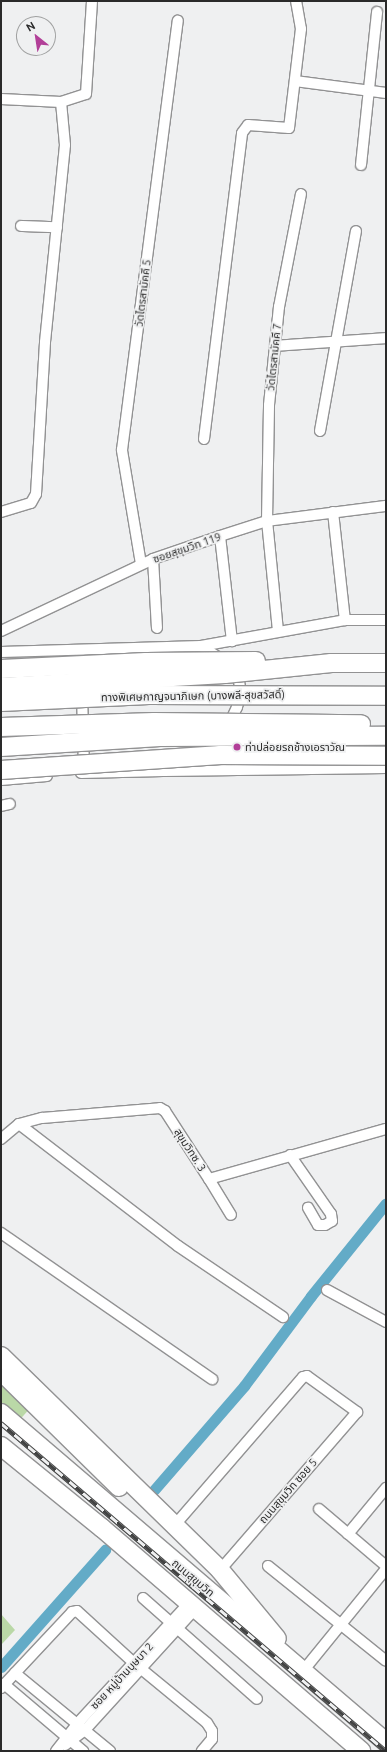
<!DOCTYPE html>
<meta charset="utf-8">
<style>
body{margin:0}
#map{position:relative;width:387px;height:1752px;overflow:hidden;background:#eff0f1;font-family:Ubuntu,"Noto Sans Thai",sans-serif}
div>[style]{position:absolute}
.green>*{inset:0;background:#bad8a7}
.canal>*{height:11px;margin:-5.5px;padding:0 5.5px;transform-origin:5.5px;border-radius:5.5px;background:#63abc7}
.roads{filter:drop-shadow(1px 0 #929293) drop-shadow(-1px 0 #929293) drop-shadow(0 1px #929293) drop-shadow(0 -1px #929293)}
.street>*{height:10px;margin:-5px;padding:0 5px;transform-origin:5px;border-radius:5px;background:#fff}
.highway>*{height:18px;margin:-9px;padding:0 9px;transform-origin:9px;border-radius:9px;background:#fff}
.rail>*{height:4.5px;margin-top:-2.25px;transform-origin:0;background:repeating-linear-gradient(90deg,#eff0f1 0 9px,#424343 0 18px);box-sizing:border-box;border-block:1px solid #424343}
.bridges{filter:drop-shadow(1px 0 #929293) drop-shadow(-1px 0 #929293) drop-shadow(0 1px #929293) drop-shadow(0 -1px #929293)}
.highway-bridge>*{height:18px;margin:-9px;padding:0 9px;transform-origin:9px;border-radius:9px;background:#fff}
.dots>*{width:11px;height:11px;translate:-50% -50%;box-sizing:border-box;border:2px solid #eff0f1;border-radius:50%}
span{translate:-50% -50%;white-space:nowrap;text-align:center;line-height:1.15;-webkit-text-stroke:3.5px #eff0f1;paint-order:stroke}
.street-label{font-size:11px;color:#2a2a2a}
.poi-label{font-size:11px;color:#2a2a2a}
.left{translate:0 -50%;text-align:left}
.frame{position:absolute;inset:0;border:2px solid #2a2a2a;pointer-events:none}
.north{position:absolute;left:16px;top:16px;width:40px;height:40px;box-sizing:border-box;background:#eff0f1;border:1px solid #a0a1a1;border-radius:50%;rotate:330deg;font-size:11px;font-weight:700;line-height:16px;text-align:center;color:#2a2a2a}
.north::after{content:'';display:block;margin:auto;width:14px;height:18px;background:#b23f98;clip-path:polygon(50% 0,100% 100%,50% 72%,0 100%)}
</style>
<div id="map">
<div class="green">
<i style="clip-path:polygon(1px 1371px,33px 1405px,15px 1425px,1px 1413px)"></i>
<i style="clip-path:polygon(1px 1614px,15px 1630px,1px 1645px)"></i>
</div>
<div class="canal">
<i style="left:154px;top:1490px;width:138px;rotate:-49.1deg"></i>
<i style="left:244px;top:1386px;width:112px;rotate:-53.3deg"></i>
<i style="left:311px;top:1296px;width:119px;rotate:-51.1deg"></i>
<i style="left:1px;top:1667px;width:157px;rotate:-48.4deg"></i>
</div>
<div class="roads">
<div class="street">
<i style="left:295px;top:81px;width:92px;rotate:7.5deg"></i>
<i style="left:1px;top:99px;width:60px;rotate:2.9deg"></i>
<i style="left:61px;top:102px;width:26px;rotate:-18deg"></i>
<i style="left:86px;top:94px;width:93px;rotate:-86.3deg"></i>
<i style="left:361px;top:165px;width:154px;rotate:-84deg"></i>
<i style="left:21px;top:226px;width:36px;rotate:2deg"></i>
<i style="left:275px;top:346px;width:111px;rotate:-4.1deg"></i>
<i style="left:320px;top:431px;width:203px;rotate:-79.8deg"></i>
<i style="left:204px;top:439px;width:308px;rotate:-82.9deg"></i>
<i style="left:242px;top:133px;width:10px;rotate:-53deg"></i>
<i style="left:248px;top:125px;width:41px;rotate:4.2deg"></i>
<i style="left:289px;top:128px;width:100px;rotate:-83.1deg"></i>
<i style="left:301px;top:29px;width:28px;rotate:-100deg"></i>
<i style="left:1px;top:512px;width:31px;rotate:-17deg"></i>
<i style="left:31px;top:503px;width:10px;rotate:-61deg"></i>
<i style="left:36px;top:494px;width:152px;rotate:-86.6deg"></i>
<i style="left:45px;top:342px;width:198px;rotate:-84.2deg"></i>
<i style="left:65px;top:145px;width:43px;rotate:-95.3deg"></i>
<i style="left:333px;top:512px;width:109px;rotate:83.7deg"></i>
<i style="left:220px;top:536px;width:106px;rotate:83.5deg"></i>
<i style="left:153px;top:559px;width:69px;rotate:86.7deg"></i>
<i style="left:141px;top:564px;width:116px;rotate:-99.5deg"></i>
<i style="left:122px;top:450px;width:433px;rotate:-82.6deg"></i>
<i style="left:1px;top:631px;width:168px;rotate:-25.3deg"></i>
<i style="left:153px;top:559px;width:71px;rotate:-18.9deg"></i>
<i style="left:220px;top:536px;width:49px;rotate:-17.7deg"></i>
<i style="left:267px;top:521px;width:120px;rotate:-7.2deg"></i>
<i style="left:278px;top:631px;width:111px;rotate:-95.7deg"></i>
<i style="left:267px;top:521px;width:116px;rotate:-89deg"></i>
<i style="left:269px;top:405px;width:99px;rotate:-84.2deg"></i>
<i style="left:279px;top:307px;width:115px;rotate:-79deg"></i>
<i style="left:201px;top:646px;width:30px;rotate:33deg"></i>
<i style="left:226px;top:662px;width:23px;rotate:56deg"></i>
<i style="left:239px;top:681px;width:12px;rotate:81deg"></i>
<i style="left:241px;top:693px;width:15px;rotate:106deg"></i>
<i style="left:237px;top:707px;width:21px;rotate:115deg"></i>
<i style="left:1px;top:652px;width:200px;rotate:-1.7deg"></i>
<i style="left:201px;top:646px;width:146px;rotate:-10.2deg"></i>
<i style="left:345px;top:620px;width:41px"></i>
<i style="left:82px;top:693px;width:74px;rotate:88.5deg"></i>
<i style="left:164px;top:771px;width:222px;rotate:-0.8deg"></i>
<i style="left:81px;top:773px;width:82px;rotate:-1.4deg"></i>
<i style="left:163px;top:771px;width:21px;rotate:-29deg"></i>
<i style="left:1px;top:780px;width:46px;rotate:-5deg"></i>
<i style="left:1px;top:806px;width:9px;rotate:-13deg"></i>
<i style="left:19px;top:1124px;width:200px;rotate:37.5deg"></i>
<i style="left:178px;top:1246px;width:127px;rotate:34.1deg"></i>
<i style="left:1px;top:1139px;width:23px;rotate:-40deg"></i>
<i style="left:19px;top:1124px;width:24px;rotate:-15deg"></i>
<i style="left:42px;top:1118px;width:118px;rotate:-4.8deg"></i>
<i style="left:160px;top:1108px;width:6px;rotate:31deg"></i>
<i style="left:165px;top:1111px;width:81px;rotate:57.1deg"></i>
<i style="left:209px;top:1179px;width:184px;rotate:-15.8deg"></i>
<i style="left:290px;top:1155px;width:72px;rotate:55.2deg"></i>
<i style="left:331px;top:1214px;width:7px;rotate:82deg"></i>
<i style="left:332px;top:1221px;width:8px;rotate:150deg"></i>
<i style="left:325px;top:1225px;width:7px;rotate:180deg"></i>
<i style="left:318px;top:1225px;width:20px;rotate:-120deg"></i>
<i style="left:209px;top:1179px;width:42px;rotate:58.6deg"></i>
<i style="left:1px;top:1233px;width:257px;rotate:34.7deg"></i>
<i style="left:327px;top:1290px;width:67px;rotate:28.5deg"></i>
<i style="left:319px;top:1509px;width:88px;rotate:40.4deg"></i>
<i style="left:174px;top:1526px;width:197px;rotate:-49.1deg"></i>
<i style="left:303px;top:1377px;width:4px;rotate:-14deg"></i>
<i style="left:307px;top:1376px;width:62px;rotate:35.8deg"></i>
<i style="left:357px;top:1412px;width:209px;rotate:130.9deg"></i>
<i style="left:348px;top:1534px;width:60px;rotate:-50.4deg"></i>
<i style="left:268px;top:1566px;width:151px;rotate:38.8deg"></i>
<i style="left:143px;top:1598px;width:152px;rotate:41.5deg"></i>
<i style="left:303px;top:1671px;width:132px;rotate:-50.9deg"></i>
<i style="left:15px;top:1673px;width:123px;rotate:39.4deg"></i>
<i style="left:4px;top:1684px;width:104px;rotate:40.3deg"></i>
<i style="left:1px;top:1688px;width:104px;rotate:-46.9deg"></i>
<i style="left:72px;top:1612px;width:5px;rotate:-11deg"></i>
<i style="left:77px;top:1611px;width:77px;rotate:42.4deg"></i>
<i style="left:134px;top:1663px;width:94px;rotate:39.4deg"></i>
<i style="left:207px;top:1723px;width:9px;rotate:58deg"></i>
<i style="left:212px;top:1731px;width:8px;rotate:90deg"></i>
<i style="left:212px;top:1739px;width:16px;rotate:130deg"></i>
<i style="left:65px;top:1745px;width:25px;rotate:-37deg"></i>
<i style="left:85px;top:1730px;width:165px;rotate:-47.7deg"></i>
<i style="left:56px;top:1751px;width:34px;rotate:-52deg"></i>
<i style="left:77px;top:1724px;width:166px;rotate:-47.2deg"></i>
</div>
<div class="highway">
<i style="left:1px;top:1356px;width:306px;rotate:44.3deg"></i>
<i style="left:220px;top:1570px;width:89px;rotate:50.4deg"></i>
<i style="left:7px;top:1377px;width:157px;rotate:44.5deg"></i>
<i style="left:1px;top:1413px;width:506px;rotate:40.52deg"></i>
<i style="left:1px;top:1446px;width:130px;rotate:39.1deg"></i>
<i style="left:102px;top:1528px;width:342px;rotate:40.7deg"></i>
</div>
</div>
<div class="rail">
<i style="left:1px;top:1423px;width:506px;rotate:40.43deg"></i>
</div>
<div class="bridges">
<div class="highway-bridge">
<i style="left:1px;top:669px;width:145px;rotate:-2.8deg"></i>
<i style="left:146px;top:662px;width:110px;rotate:-0.5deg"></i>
<i style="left:1px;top:687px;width:224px;rotate:-3.3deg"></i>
<i style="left:225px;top:674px;width:107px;rotate:-5.9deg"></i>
<i style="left:331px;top:663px;width:55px"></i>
<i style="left:1px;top:702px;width:148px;rotate:-2.7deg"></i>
<i style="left:149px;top:695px;width:237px;rotate:0.2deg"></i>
<i style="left:1px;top:727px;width:153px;rotate:-1.9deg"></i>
<i style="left:154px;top:722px;width:207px;rotate:0.6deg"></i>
<i style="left:1px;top:747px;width:159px;rotate:-3.6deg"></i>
<i style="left:160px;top:737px;width:226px;rotate:-0.3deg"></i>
<i style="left:1px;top:770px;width:220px;rotate:-3.9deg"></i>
<i style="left:220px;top:755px;width:166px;rotate:0.3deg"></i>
</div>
</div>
<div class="dots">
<i style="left:237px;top:747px;background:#b23f98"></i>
</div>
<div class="street-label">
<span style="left:143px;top:293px;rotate:-83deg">วัดไตรสามัคคี 5</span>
<span style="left:274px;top:357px;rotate:-84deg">วัดไตรสามัคคี 7</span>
<span style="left:187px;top:548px;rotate:-19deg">ซอยสุขุมวิท 119</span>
<span style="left:193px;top:696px;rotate:-1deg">ทางพิเศษกาญจนาภิเษก (บางพลี-สุขสวัสดิ์)</span>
<span style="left:190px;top:1150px;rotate:57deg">สุขุมวิทซ. 3</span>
<span style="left:288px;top:1491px;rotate:-49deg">ถนนสุขุมวิท ซอย 5</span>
<span style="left:193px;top:1578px;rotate:40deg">ถนนสุขุมวิท</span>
<span style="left:122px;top:1676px;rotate:-47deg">ซอย หมู่บ้านบุษบา 2</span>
</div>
<div class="poi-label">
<span class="left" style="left:245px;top:747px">ท่าปล่อยรถช้างเอราวัณ</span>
</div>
<div class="frame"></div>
<div class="north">N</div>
</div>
